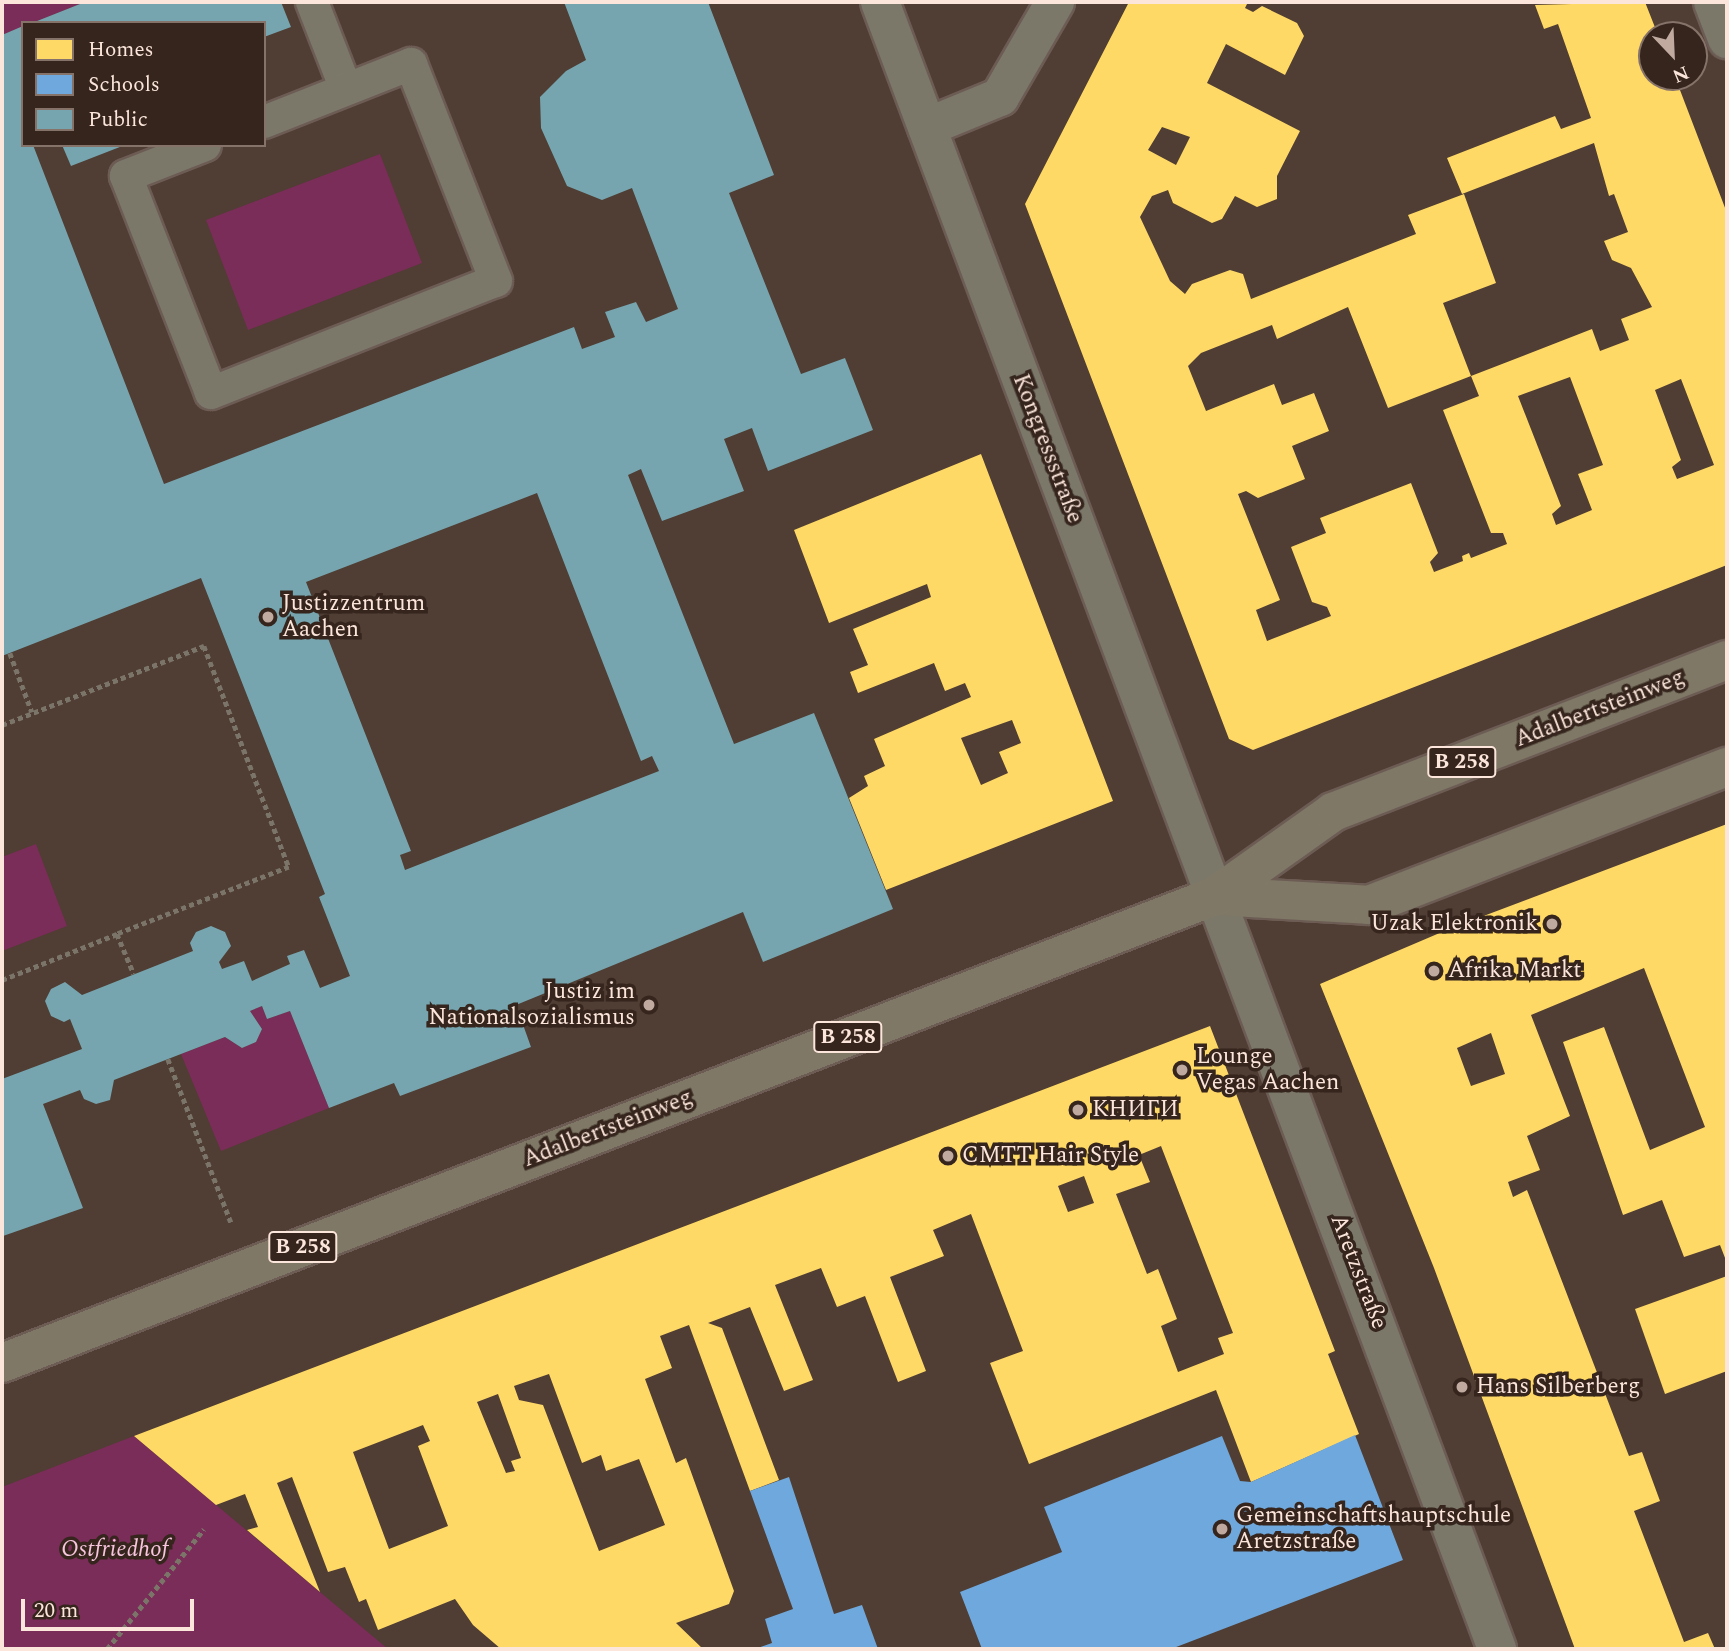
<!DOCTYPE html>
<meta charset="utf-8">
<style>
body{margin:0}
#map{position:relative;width:1729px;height:1651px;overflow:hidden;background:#503d33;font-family:Spectral,serif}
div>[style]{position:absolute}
.green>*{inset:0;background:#7a2d58}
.homes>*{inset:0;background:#ffd966}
.schools>*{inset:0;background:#6fa8dc}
.public>*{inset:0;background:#76a5af}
.path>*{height:4.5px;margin-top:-2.25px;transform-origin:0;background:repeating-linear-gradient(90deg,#7b7469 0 5px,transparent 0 8.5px)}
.roads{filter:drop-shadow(2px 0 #6c5c54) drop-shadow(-2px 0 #6c5c54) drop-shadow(0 2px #6c5c54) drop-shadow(0 -2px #6c5c54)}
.service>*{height:32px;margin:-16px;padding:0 16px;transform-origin:16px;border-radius:16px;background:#7b786a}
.minor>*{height:38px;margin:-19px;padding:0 19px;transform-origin:19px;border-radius:19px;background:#7b786a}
.primary>*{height:38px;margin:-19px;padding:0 19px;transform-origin:19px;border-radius:19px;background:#7f7866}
.dots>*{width:19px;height:19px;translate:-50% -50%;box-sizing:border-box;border:4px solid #35251d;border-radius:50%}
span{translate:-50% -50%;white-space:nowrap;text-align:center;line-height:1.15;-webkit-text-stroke:7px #35251d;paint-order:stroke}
.shield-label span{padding:2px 5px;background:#35251d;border:2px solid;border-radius:5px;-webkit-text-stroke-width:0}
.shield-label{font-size:21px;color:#fce5da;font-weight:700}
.street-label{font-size:23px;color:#fce5da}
.poi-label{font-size:23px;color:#fce5da}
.left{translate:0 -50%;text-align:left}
.right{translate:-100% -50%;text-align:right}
.park-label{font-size:23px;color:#f7c5dd;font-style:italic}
.frame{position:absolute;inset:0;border:4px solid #fce5da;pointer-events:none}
.legend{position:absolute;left:21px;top:21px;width:245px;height:126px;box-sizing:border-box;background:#35251d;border:2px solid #857269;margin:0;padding:9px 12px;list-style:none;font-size:21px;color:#fce5da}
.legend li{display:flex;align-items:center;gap:14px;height:35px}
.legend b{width:35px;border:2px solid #857269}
.north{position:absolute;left:1638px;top:21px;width:70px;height:70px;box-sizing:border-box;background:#35251d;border:2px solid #857269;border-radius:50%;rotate:157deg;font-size:19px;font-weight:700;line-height:28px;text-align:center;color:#fce5da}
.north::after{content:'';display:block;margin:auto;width:24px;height:32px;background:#c0aaa0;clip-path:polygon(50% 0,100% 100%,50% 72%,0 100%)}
.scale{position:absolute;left:21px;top:1599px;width:173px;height:32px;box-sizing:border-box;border:4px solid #fce5da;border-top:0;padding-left:9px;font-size:21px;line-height:24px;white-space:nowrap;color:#fce5da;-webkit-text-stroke:5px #35251d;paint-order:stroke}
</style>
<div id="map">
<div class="green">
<i style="clip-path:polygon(2px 2px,85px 2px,2px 35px)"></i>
<i style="clip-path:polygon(380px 154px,422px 263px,248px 330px,206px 220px)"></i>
<i style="clip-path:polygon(36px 844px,67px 926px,2px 951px,2px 857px)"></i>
<i style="clip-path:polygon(262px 1006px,267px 1019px,290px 1011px,329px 1108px,221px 1151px,181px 1054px,225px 1037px,242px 1048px,256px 1042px,262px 1029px,250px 1011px)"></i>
<i style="clip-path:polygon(134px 1436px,388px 1649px,2px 1649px,2px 1487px)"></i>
</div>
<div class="homes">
<i style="clip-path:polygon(evenodd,1129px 2px,1248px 2px,1245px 8px,1253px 12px,1262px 6px,1297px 23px,1304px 36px,1285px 75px,1226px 44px,1207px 83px,1300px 131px,1277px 176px,1277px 199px,1257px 207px,1235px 196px,1222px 219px,1212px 223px,1173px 203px,1168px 190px,1152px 196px,1140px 217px,1170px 281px,1185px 294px,1192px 284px,1230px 270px,1243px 274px,1251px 299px,1416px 234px,1408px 215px,1464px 194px,1496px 283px,1443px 303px,1471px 376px,1592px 329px,1600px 351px,1629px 340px,1621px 319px,1652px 307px,1631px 268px,1612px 260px,1604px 241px,1628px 232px,1614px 194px,1609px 196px,1594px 143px,1462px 194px,1447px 158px,1555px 116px,1561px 129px,1591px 118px,1558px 24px,1544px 29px,1535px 5px,1645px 2px,1658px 35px,1652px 35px,1652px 77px,1675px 77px,1727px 213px,1727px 565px,1253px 750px,1229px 739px,1025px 204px,1129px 2px,1162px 127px,1190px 137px,1176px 165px,1148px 150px,1162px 127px,1129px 2px,1348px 307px,1388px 408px,1471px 376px,1479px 396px,1443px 410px,1491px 533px,1503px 533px,1507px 544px,1471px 558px,1469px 553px,1462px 556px,1463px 561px,1434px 572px,1430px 562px,1438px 553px,1411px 483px,1320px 518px,1326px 533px,1291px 547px,1312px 602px,1327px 607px,1331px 616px,1267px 641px,1256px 610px,1280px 600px,1238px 494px,1246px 491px,1258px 498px,1305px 479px,1292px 446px,1329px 431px,1314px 393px,1282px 405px,1274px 384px,1206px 411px,1188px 366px,1201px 353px,1272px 325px,1277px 339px,1348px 307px,1129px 2px,1570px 377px,1603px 465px,1578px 474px,1592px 510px,1556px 525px,1552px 514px,1561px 506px,1518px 396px,1570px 377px,1129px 2px,1681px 379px,1714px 465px,1677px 479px,1672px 467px,1681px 460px,1655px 390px,1681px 379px)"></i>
<i style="clip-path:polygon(evenodd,981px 454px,1113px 801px,886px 890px,849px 798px,868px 786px,864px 776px,885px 766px,874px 739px,971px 697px,965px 683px,945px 691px,934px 663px,858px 693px,850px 672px,868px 665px,853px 629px,931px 597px,927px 584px,829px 623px,794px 530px,981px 454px,1012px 720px,1021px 743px,999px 752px,1008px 773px,981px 785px,961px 738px,1012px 720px)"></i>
<i style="clip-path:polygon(evenodd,1727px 824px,1727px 1263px,1720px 1245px,1684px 1257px,1662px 1200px,1623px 1215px,1563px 1042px,1604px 1027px,1650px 1150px,1705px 1127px,1644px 968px,1531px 1015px,1570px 1116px,1527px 1136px,1540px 1170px,1508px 1182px,1513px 1197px,1527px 1190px,1629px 1456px,1642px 1452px,1660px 1501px,1634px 1511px,1684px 1642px,1708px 1633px,1715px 1649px,1575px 1649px,1434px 1268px,1320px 984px,1449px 929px,1727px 824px,1491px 1033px,1505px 1074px,1471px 1086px,1457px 1048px,1491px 1033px)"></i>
<i style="clip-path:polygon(evenodd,1210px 1026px,1335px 1351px,1328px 1354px,1359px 1434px,1251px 1482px,1216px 1390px,1029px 1464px,990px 1363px,1023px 1351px,971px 1214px,933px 1230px,944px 1256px,890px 1277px,926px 1371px,898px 1382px,865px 1296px,837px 1307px,821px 1268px,775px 1285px,813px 1380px,784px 1391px,750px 1307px,708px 1323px,722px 1328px,779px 1480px,750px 1491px,689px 1325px,660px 1336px,672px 1368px,645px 1379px,676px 1463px,686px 1458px,734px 1591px,729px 1604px,676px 1623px,703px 1649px,501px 1649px,473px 1625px,455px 1599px,378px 1630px,366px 1599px,359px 1602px,345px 1567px,328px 1572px,292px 1477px,277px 1483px,320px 1592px,247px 1530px,258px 1527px,245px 1494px,216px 1505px,134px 1436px,1210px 1026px,1161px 1146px,1233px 1333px,1218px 1338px,1224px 1354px,1178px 1372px,1161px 1326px,1177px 1319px,1158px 1269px,1147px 1274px,1116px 1194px,1150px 1182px,1139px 1155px,1161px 1146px,1210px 1026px,1084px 1176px,1094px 1203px,1068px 1212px,1058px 1186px,1084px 1176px,1210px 1026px,549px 1374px,582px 1463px,601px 1455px,606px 1471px,639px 1459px,665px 1525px,599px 1551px,543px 1405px,519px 1400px,514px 1386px,549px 1374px,1210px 1026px,498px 1394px,521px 1458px,511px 1461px,515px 1471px,506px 1473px,477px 1402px,498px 1394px,1210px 1026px,423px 1425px,430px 1441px,418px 1446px,448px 1526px,389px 1549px,353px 1452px,423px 1425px)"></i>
<i style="clip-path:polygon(1727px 1276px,1727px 1371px,1665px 1394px,1635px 1309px)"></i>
</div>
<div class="schools">
<i style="clip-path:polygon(1355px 1435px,1403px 1560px,1171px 1649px,982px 1649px,960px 1592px,1062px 1552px,1044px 1507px,1222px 1436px,1240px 1481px,1251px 1482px)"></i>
<i style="clip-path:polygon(789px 1477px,834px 1614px,862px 1605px,878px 1649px,755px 1649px,772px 1643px,765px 1619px,793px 1609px,750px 1491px)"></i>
</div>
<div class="public">
<i style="clip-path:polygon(85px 2px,281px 2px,291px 27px,264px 37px,264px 23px,32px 23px)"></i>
<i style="clip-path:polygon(evenodd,564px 2px,708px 2px,774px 175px,729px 193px,801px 374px,845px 358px,873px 430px,768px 471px,752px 428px,724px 439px,744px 491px,662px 521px,641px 469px,628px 475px,734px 744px,814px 713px,893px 909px,763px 962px,743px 912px,516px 1005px,531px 1047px,400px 1096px,394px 1083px,329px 1108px,290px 1011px,267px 1019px,262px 1006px,250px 1011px,262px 1029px,256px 1042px,242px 1048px,225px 1037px,181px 1054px,114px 1080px,110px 1100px,96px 1104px,84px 1099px,80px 1090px,43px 1104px,83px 1208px,3px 1236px,2px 1079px,82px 1049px,70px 1019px,64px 1022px,51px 1016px,45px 1001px,51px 989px,65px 982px,82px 995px,193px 951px,190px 943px,196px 932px,211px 926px,225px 932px,231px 946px,219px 962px,222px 969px,244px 961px,252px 981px,290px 964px,287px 956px,304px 950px,320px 988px,350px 976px,319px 897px,325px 894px,201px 578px,2px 656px,2px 35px,23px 26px,23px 145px,33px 145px,164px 484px,574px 327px,582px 349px,615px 337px,605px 312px,636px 302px,646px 322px,678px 309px,632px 188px,602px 200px,567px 186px,541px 128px,540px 97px,566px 71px,586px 60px,564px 2px,537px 493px,641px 761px,652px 756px,659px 771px,405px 870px,400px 855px,411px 851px,306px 582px,537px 493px)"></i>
<i style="clip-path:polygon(62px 145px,125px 145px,71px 166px)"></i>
</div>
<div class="path">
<i style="left:10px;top:653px;width:63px;rotate:69.6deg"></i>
<i style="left:2px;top:725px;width:217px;rotate:-21.4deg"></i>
<i style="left:204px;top:646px;width:237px;rotate:69deg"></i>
<i style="left:289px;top:867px;width:185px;rotate:158.7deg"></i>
<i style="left:117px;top:934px;width:43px;rotate:67deg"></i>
<i style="left:2px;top:980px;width:124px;rotate:-21.8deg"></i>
<i style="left:168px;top:1059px;width:175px;rotate:68.9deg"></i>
<i style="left:107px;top:1649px;width:154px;rotate:-51.1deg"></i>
</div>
<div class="roads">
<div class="service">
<i style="left:312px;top:2px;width:93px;rotate:68.7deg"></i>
<i style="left:205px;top:145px;width:85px;rotate:158.6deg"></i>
<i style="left:126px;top:176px;width:233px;rotate:68.6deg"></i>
<i style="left:211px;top:393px;width:306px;rotate:-21.5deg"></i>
<i style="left:496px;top:281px;width:233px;rotate:-111.4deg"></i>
<i style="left:411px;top:64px;width:158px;rotate:158.5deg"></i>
</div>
<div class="minor">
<i style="left:880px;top:2px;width:1759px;rotate:69.46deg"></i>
<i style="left:1713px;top:2px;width:40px;rotate:69deg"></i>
<i style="left:927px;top:127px;width:79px;rotate:-22.3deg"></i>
<i style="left:1000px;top:97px;width:110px;rotate:-59.9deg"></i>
</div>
<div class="primary">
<i style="left:1215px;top:896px;width:154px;rotate:3.3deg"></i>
<i style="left:1369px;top:905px;width:384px;rotate:-21.1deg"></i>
<i style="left:2px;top:1363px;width:1300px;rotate:-21.06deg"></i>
<i style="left:1215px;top:896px;width:145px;rotate:-35.4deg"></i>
<i style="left:1333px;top:812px;width:422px;rotate:-21.1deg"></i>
</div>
</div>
<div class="dots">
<i style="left:268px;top:617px;background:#c0aaa0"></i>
<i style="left:1552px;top:924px;background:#c0aaa0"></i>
<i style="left:1434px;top:971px;background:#c0aaa0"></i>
<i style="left:649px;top:1005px;background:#c0aaa0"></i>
<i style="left:1182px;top:1070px;background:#c0aaa0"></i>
<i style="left:1078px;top:1110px;background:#c0aaa0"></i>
<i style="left:948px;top:1156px;background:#c0aaa0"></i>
<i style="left:1462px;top:1387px;background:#c0aaa0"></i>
<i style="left:1222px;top:1529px;background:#c0aaa0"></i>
</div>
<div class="shield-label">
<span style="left:1462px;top:762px">B 258</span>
<span style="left:848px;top:1037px">B 258</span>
<span style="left:303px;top:1247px">B 258</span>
</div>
<div class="street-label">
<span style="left:1047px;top:449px;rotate:69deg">Kongressstraße</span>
<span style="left:1600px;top:709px;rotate:-21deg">Adalbertsteinweg</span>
<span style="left:608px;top:1129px;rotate:-21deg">Adalbertsteinweg</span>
<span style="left:1358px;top:1272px;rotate:69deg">Aretzstraße</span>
</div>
<div class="poi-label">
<span class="left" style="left:282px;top:617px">Justizzentrum<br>Aachen</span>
<span class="right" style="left:1538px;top:924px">Uzak Elektronik</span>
<span class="left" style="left:1448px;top:971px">Afrika Markt</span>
<span class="right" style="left:635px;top:1005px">Justiz im<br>Nationalsozialismus</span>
<span class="left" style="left:1196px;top:1070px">Lounge<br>Vegas Aachen</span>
<span class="left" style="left:1092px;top:1110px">КНИГИ</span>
<span class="left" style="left:962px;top:1156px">CMTT Hair Style</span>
<span class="left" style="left:1476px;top:1387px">Hans Silberberg</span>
<span class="left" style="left:1236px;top:1529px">Gemeinschaftshauptschule<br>Aretzstraße</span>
</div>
<div class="park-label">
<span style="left:115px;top:1550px">Ostfriedhof</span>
</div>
<div class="frame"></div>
<ul class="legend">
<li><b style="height:19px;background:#ffd966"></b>Homes</li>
<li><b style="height:19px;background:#6fa8dc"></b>Schools</li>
<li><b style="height:19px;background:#76a5af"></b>Public</li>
</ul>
<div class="north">N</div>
<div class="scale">20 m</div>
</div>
